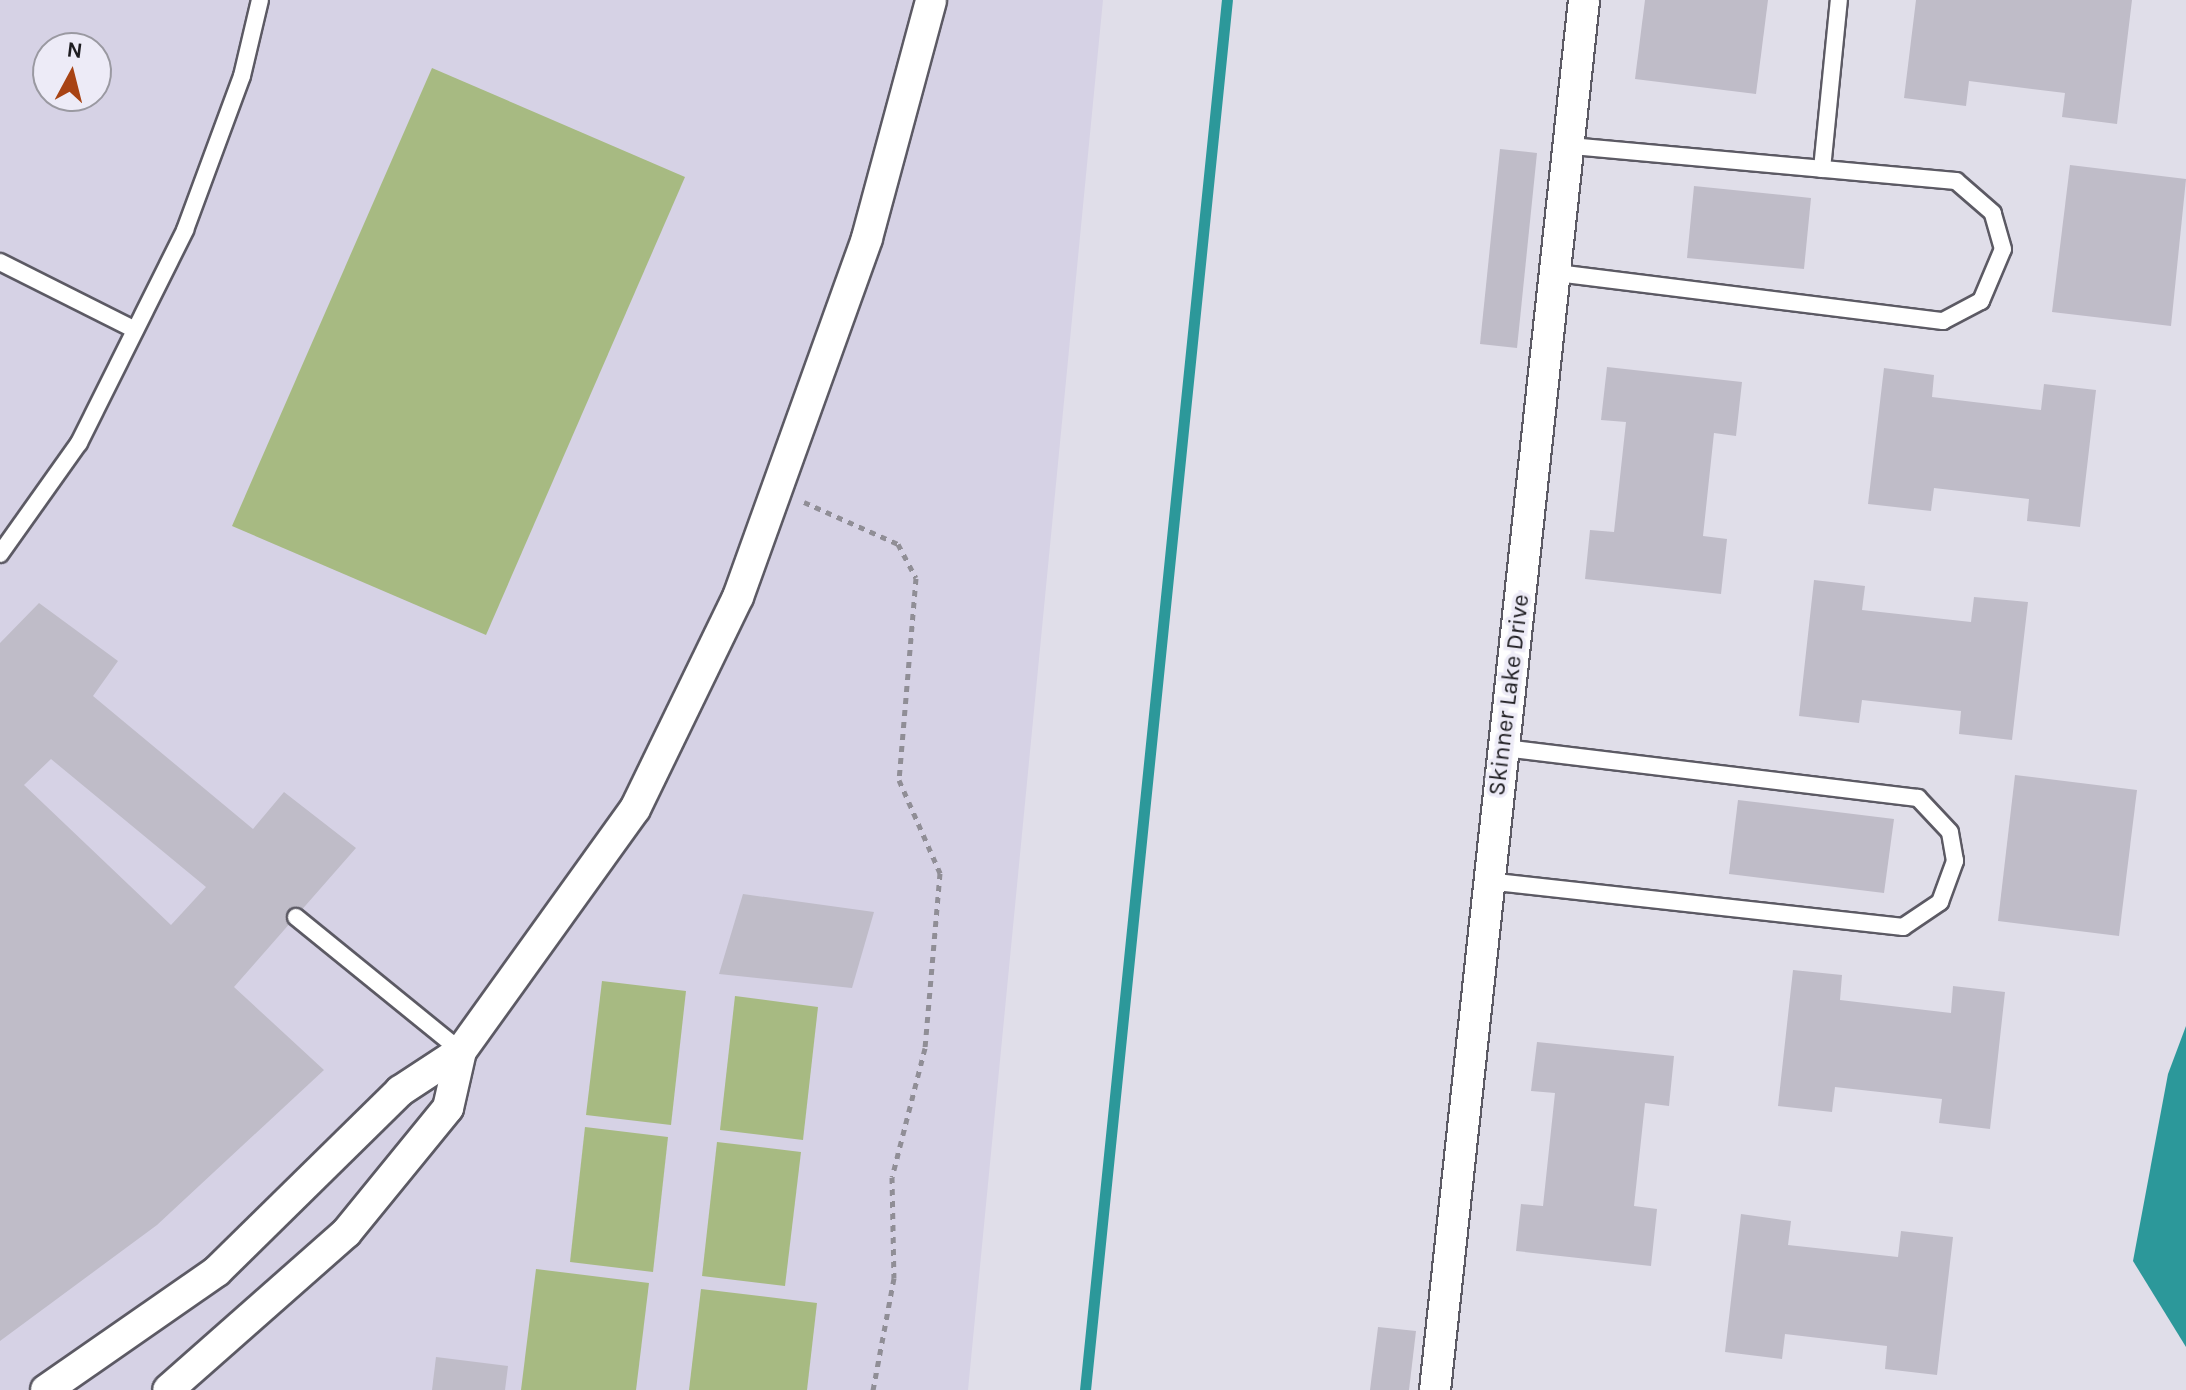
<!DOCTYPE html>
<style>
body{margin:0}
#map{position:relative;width:2186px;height:1390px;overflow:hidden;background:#e0dee9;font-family:Karla,sans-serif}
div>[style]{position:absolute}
.built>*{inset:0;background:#d6d2e5}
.green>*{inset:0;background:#a7ba82}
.water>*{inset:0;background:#2c989a}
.stream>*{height:11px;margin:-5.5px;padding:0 5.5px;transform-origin:5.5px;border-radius:5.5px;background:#2c989a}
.building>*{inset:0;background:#bfbcc8}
.path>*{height:5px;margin-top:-2.5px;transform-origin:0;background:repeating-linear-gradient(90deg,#908e96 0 6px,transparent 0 12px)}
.roads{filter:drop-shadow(2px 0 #5c5a64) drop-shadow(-2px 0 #5c5a64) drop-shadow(0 2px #5c5a64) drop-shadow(0 -2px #5c5a64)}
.lane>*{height:16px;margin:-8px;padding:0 8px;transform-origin:8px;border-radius:8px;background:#fff}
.street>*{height:30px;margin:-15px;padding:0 15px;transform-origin:15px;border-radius:15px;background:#fff}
span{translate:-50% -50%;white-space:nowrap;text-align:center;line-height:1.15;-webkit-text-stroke:7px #edebf7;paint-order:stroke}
.street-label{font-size:24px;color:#1e1d21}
.north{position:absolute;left:32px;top:32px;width:80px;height:80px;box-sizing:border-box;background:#edebf7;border:2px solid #9a99a1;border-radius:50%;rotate:7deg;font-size:22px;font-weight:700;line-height:32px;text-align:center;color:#1e1d21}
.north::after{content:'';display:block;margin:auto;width:28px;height:36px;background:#a84314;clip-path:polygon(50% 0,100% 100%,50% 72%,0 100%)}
</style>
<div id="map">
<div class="built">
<i style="clip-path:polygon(evenodd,0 0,1103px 0,968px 1390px,0 1390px,0 0,48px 48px,96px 48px,96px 96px,48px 96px,48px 48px)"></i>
</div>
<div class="green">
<i style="clip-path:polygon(432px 68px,685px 177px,486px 635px,232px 526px)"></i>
<i style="clip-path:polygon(602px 981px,686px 991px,671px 1125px,586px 1115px)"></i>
<i style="clip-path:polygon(735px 996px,818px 1007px,803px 1140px,720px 1130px)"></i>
<i style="clip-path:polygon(585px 1127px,668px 1137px,653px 1272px,570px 1262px)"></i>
<i style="clip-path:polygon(717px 1142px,801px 1152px,785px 1286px,702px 1276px)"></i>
<i style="clip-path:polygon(536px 1269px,649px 1283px,636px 1390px,521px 1390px)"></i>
<i style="clip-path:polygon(701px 1289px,817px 1303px,807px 1390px,689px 1390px)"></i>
</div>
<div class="water">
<i style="clip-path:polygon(2186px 1026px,2186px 1347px,2133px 1261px,2168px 1074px)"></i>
</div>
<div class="stream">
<i style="left:1085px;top:1390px;width:1397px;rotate:-84.17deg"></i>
</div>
<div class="building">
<i style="clip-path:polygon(1645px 0,1768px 0,1756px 94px,1635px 79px)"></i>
<i style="clip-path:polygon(1916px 0,2132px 0,2117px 124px,2062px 117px,2065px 93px,1969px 81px,1966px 106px,1904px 98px)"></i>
<i style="clip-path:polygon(1500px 149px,1537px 153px,1517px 348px,1480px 344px)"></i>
<i style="clip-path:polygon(2070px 165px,2186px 179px,2171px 326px,2052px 312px)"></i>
<i style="clip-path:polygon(1694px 186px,1811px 198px,1804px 269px,1687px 258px)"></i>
<i style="clip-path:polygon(1607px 367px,1742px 382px,1736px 436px,1714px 433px,1703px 536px,1727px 539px,1721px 594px,1585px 579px,1590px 530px,1614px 532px,1626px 422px,1601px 420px)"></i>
<i style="clip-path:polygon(1884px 368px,1934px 375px,1932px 397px,2041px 410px,2044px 384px,2096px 390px,2080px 527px,2027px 521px,2029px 499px,1934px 488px,1931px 511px,1868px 504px)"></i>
<i style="clip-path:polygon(1814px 580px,1865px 586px,1862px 610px,1971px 622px,1974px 597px,2028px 602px,2012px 740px,1959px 734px,1961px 711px,1862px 700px,1859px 723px,1799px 716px)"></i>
<i style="clip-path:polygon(evenodd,39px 603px,118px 661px,93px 696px,253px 829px,284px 792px,356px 848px,234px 987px,324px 1070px,157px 1225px,0 1341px,0 643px,39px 603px,51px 759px,206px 887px,171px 925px,24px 785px,51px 759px)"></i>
<i style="clip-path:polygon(2015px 775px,2137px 790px,2119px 936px,1998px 921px)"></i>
<i style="clip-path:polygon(1738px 800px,1894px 819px,1884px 893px,1729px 874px)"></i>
<i style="clip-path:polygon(743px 894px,874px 912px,852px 988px,719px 974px)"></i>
<i style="clip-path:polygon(1793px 970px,1842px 975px,1840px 1000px,1951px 1013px,1953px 986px,2005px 992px,1990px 1129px,1939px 1123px,1942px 1099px,1835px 1087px,1832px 1112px,1778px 1106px)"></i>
<i style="clip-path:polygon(1537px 1042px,1674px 1056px,1669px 1106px,1645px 1103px,1634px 1206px,1657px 1209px,1651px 1266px,1516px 1251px,1521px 1204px,1543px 1206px,1555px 1093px,1531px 1091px)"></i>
<i style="clip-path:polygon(1741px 1214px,1791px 1221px,1788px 1245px,1898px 1257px,1901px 1231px,1953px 1237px,1937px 1375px,1885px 1369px,1887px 1346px,1785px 1334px,1782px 1359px,1725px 1352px)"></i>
<i style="clip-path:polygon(1378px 1327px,1416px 1331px,1409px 1390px,1370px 1390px)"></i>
<i style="clip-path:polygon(436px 1357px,508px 1366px,505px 1390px,432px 1390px)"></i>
</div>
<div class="path">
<i style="left:804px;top:502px;width:103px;rotate:24.1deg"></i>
<i style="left:898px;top:544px;width:38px;rotate:62deg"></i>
<i style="left:916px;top:578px;width:203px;rotate:94.8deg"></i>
<i style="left:899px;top:780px;width:102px;rotate:66.2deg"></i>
<i style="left:940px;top:873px;width:176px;rotate:94.9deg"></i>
<i style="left:925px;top:1048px;width:133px;rotate:104.3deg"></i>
<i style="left:892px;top:1177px;width:101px;rotate:88.9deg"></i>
<i style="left:894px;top:1278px;width:114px;rotate:100.6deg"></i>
</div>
<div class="roads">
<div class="lane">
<i style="left:1822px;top:169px;width:170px;rotate:-84.3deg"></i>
<i style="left:0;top:262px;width:151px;rotate:26.7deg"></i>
<i style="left:1557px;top:273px;width:389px;rotate:7.1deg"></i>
<i style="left:1943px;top:321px;width:43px;rotate:-27.8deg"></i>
<i style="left:1981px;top:301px;width:56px;rotate:-67.1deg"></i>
<i style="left:2003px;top:249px;width:37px;rotate:-106deg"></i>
<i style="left:1993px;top:213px;width:49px;rotate:-139.1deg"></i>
<i style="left:1956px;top:181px;width:388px;rotate:-174.8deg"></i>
<i style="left:0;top:554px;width:136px;rotate:-54.6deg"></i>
<i style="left:79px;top:443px;width:238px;rotate:-63.5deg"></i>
<i style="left:185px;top:230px;width:164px;rotate:-69.7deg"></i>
<i style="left:242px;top:76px;width:78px;rotate:-76.7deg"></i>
<i style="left:1487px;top:881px;width:419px;rotate:6.3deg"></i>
<i style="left:1903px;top:927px;width:45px;rotate:-34deg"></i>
<i style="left:1940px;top:902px;width:44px;rotate:-69.9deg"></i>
<i style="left:1955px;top:861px;width:29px;rotate:-100deg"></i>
<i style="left:1950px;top:832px;width:47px;rotate:-133.3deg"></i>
<i style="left:1918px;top:798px;width:419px;rotate:-173.1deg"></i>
<i style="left:296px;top:917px;width:213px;rotate:39.1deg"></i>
</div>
<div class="street">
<i style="left:461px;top:1051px;width:298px;rotate:-54.3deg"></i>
<i style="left:635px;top:809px;width:236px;rotate:-64.1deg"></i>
<i style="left:738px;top:597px;width:381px;rotate:-70.2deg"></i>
<i style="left:867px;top:238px;width:246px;rotate:-74.9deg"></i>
<i style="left:46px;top:1390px;width:208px;rotate:-34.8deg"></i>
<i style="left:217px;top:1271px;width:257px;rotate:-44.5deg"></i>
<i style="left:400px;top:1091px;width:73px;rotate:-33.3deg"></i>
<i style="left:461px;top:1051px;width:58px;rotate:102.8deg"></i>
<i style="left:448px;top:1108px;width:161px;rotate:129.2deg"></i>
<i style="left:346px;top:1233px;width:237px;rotate:138.6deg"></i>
<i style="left:1435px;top:1390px;width:1398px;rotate:-83.88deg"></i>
</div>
</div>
<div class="street-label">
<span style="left:1509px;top:695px;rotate:-83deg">Skinner Lake Drive</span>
</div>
<div class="north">N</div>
</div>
